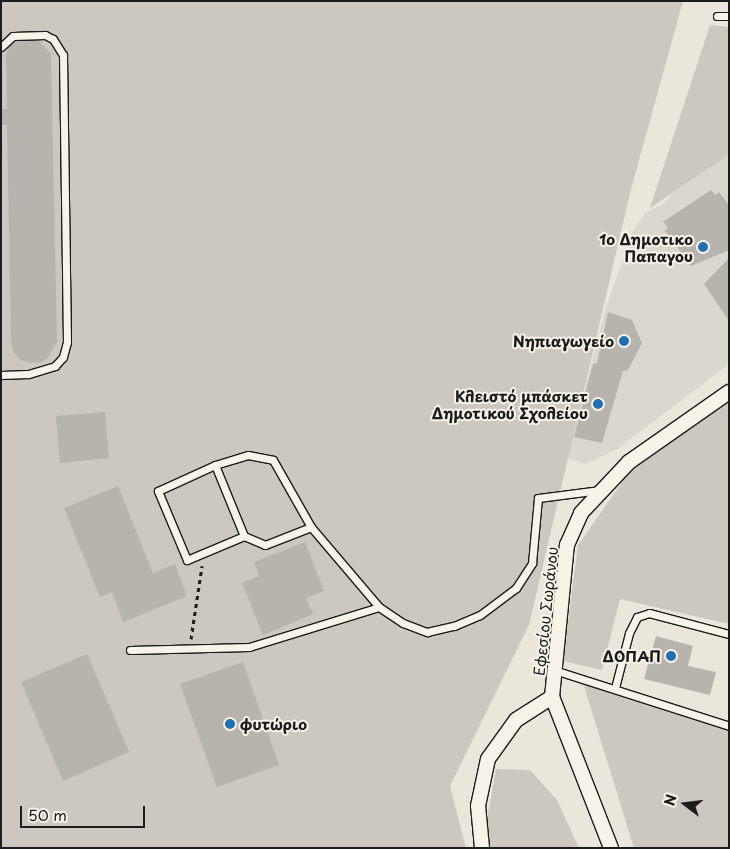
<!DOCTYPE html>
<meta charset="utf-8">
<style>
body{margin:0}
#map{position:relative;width:730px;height:849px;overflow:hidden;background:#eae6dc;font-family:"Playpen Sans",sans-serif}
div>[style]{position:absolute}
.built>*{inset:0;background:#dad7ce}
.green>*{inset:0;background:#ccc8c0}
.building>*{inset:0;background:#b6b4ac}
.path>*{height:3px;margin-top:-1.5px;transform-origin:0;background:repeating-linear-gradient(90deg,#1c1c1c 0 4px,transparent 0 8px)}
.roads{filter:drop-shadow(1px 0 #1c1c1c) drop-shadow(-1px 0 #1c1c1c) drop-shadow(0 1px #1c1c1c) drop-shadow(0 -1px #1c1c1c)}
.service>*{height:7px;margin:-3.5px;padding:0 3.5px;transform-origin:3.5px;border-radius:3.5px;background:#f7f3e8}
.minor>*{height:14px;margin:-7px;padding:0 7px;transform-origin:7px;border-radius:7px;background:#f7f3e8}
.dots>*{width:14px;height:14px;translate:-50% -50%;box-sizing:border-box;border:2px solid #f7f3e8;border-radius:50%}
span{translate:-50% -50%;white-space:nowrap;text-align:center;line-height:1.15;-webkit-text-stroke:4px #f7f3e8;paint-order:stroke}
.poi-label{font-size:15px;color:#1c1c1c;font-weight:700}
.right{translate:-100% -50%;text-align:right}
.left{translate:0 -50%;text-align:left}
.street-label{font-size:15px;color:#1c1c1c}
.frame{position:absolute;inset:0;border:2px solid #1c1c1c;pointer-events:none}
.north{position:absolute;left:660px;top:779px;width:50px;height:50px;-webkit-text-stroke:4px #f7f3e8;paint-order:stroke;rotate:285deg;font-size:14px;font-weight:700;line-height:20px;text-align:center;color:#1c1c1c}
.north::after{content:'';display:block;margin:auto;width:18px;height:22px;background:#1c1c1c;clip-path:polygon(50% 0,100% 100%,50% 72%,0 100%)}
.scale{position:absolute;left:20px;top:806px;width:125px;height:22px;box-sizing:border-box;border:2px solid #1c1c1c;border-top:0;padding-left:6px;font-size:15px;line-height:18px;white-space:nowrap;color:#1c1c1c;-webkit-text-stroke:4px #f7f3e8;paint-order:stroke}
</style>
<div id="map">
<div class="built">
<i style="clip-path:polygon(729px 155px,729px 364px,616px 450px,585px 464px,566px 458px,606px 308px,632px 233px,645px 213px,663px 204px,673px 193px)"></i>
</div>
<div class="green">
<i style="clip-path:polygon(1px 1px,683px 1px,630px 193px,529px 625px,450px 786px,466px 848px,1px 848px)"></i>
<i style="clip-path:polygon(710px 25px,729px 27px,729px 155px,650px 208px)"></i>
<i style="clip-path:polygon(729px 399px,729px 624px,620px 599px,602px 670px,563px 661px,578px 545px,630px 471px)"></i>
<i style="clip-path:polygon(583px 683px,729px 726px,729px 848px,634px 848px)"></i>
<i style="clip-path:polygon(496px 769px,530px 770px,557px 800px,579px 848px,482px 848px)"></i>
</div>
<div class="building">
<i style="clip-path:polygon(17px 41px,39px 41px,51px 54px,57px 342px,48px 357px,42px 362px,31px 363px,21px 360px,14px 353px,11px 342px,7px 125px,1px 125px,1px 109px,7px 109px,6px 55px,9px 47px)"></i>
<i style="clip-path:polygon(711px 190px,715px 195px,719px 192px,729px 205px,729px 250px,691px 266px,665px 231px,668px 227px,663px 222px)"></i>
<i style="clip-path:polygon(729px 258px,729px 321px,704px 284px)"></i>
<i style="clip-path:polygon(608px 312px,632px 320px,642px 343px,628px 370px,623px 371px,602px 443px,574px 437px,593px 364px,597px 363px)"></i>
<i style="clip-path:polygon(105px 412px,109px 458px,60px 463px,56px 416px)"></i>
<i style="clip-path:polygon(118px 486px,153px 573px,175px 564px,187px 596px,123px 622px,112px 592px,100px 597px,64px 508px)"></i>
<i style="clip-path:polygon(305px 542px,324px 591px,306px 598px,313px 614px,263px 635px,242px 583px,259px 576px,254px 562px)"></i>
<i style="clip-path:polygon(656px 636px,693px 646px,688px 666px,716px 672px,710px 695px,644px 679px)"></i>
<i style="clip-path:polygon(87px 654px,129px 752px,63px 781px,21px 682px)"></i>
<i style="clip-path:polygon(243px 662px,279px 765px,217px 787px,180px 684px)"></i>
</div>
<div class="path">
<i style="left:191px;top:639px;width:74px;rotate:-81.4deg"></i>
</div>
<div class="roads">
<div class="service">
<i style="left:717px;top:16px;width:12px"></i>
<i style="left:1px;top:47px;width:16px;rotate:-43deg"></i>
<i style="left:13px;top:36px;width:32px;rotate:-2deg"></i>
<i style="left:45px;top:35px;width:9px;rotate:27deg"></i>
<i style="left:53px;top:39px;width:19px;rotate:58deg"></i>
<i style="left:63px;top:55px;width:287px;rotate:89.2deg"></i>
<i style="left:67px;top:342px;width:16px;rotate:105deg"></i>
<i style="left:63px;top:357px;width:12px;rotate:132deg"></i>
<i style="left:55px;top:366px;width:28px;rotate:163deg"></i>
<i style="left:28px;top:374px;width:27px;rotate:178deg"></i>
<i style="left:215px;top:465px;width:77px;rotate:67.8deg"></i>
<i style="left:244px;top:536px;width:62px;rotate:157.2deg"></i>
<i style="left:187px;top:560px;width:75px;rotate:-112.8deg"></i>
<i style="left:158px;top:491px;width:63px;rotate:-24.5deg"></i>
<i style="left:215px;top:465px;width:34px;rotate:-17deg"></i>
<i style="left:248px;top:455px;width:25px;rotate:11deg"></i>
<i style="left:273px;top:460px;width:77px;rotate:60.4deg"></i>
<i style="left:311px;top:527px;width:105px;rotate:49.6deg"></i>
<i style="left:379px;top:607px;width:29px;rotate:34deg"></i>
<i style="left:403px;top:623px;width:26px;rotate:21deg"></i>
<i style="left:427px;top:632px;width:28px;rotate:-13deg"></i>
<i style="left:454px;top:626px;width:28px;rotate:-23deg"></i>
<i style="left:480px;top:615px;width:45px;rotate:-36.9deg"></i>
<i style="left:516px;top:588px;width:30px;rotate:-57deg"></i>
<i style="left:532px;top:563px;width:65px;rotate:-84.7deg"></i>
<i style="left:538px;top:498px;width:63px;rotate:-7.4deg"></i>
<i style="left:244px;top:536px;width:23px;rotate:23deg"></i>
<i style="left:265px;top:545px;width:49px;rotate:-21.4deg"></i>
<i style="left:130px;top:650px;width:119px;rotate:-1.4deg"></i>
<i style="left:249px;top:647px;width:136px;rotate:-17.1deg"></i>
<i style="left:554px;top:670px;width:184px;rotate:17.7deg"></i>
<i style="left:615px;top:688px;width:57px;rotate:-75.7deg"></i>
<i style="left:629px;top:633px;width:18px;rotate:-63deg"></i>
<i style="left:637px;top:617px;width:13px;rotate:-18deg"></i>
<i style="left:649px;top:613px;width:83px;rotate:14.7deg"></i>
</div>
<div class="minor">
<i style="left:482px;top:848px;width:42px;rotate:-95.4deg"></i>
<i style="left:478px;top:806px;width:48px;rotate:-78deg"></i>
<i style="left:488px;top:759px;width:48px;rotate:-54.3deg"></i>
<i style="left:516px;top:720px;width:43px;rotate:-32.6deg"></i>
<i style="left:611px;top:848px;width:162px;rotate:-111.3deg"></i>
<i style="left:552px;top:697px;width:153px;rotate:-84.4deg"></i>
<i style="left:567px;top:545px;width:35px;rotate:-66deg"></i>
<i style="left:581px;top:513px;width:70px;rotate:-46.7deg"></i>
<i style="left:629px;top:462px;width:122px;rotate:-35deg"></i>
</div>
</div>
<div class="dots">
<i style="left:703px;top:247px;background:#1f6fb2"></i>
<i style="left:624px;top:341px;background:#1f6fb2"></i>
<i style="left:598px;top:404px;background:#1f6fb2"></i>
<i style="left:671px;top:656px;background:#1f6fb2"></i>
<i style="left:230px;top:724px;background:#1f6fb2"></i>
</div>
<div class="poi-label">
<span class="right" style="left:693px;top:247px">1ο Δημοτικο<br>Παπαγου</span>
<span class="right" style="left:614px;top:341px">Νηπιαγωγείο</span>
<span class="right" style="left:588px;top:404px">Κλειστό μπάσκετ<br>Δημοτικού Σχολείου</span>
<span class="right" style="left:661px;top:656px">ΔΟΠΑΠ</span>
<span class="left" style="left:240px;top:724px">φυτώριο</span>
</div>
<div class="street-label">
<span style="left:545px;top:611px;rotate:-84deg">Εφεσίου Σωράνου</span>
</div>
<div class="frame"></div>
<div class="north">N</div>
<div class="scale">50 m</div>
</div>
